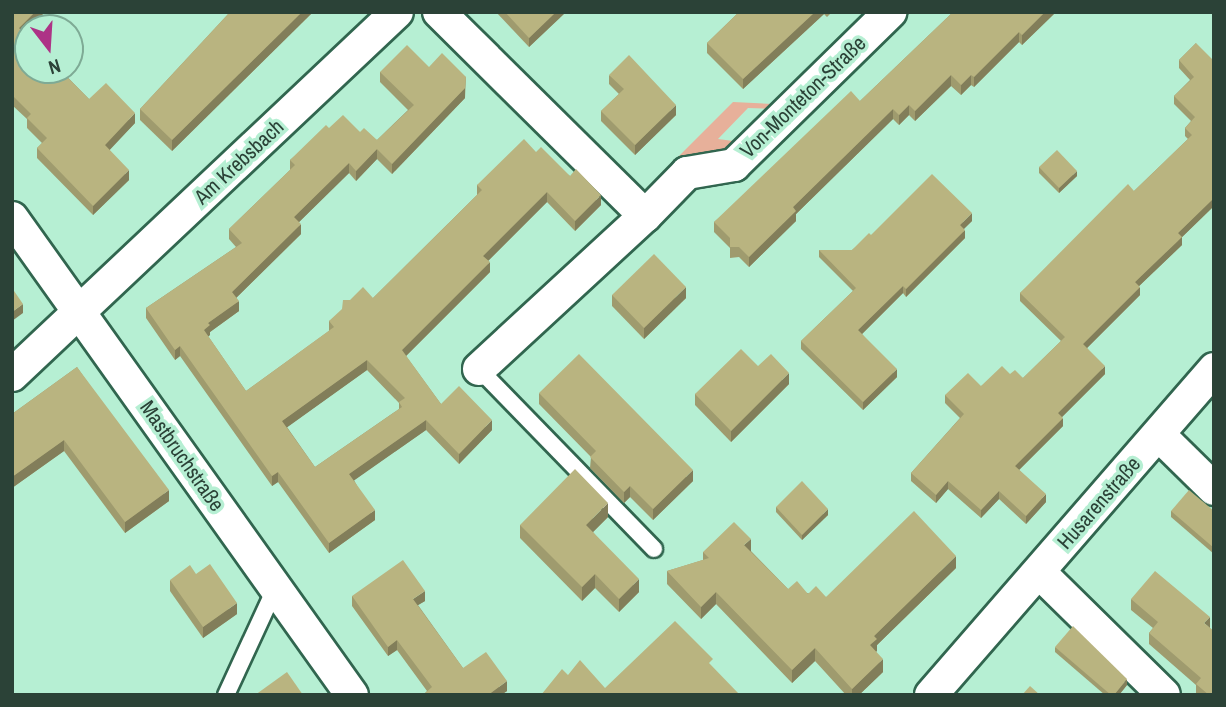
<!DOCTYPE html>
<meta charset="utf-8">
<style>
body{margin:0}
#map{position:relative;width:1226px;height:707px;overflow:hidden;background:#b6efd3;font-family:"Archivo Narrow",sans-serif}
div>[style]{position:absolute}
.green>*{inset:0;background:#e7b09a}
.roads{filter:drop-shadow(2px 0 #31664f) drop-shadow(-2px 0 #31664f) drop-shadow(0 2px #31664f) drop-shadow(0 -2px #31664f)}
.service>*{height:16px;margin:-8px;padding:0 8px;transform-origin:8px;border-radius:8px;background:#fff}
.minor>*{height:32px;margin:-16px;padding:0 16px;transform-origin:16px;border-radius:16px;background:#fff}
.wall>*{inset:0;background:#9f9b6e}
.shaded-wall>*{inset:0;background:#827e5a}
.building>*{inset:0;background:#b9b480}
span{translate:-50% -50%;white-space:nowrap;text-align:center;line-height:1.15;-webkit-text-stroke:7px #b6efd3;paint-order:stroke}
.street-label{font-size:21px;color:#2b4237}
.frame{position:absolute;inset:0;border:14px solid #2b4237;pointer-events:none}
.north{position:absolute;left:14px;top:14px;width:70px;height:70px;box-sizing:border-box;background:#b6efd3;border:2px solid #7eaa95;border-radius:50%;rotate:163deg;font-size:19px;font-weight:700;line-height:28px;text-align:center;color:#2b4237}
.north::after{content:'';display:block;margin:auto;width:24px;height:32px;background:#ad3386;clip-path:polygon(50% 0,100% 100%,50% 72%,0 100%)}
</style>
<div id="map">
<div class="green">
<i style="clip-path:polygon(777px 100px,780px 103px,775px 109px,748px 108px,718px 139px,741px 142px,718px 155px,678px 157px,733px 102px,773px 104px)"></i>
</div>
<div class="roads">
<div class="service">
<i style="left:479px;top:369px;width:251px;rotate:45.8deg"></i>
<i style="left:226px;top:695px;width:117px;rotate:-65.2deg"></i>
</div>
<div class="minor">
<i style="left:439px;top:12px;width:290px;rotate:44.7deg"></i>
<i style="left:12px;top:218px;width:586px;rotate:54.52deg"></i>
<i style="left:479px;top:369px;width:226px;rotate:-42.7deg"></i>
<i style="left:645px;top:216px;width:60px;rotate:-45.7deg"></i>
<i style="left:687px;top:173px;width:48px;rotate:-9.7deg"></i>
<i style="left:734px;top:165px;width:219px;rotate:-44.4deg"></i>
<i style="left:12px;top:375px;width:529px;rotate:-43.32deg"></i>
<i style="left:1159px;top:435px;width:77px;rotate:44.5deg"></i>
<i style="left:1039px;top:572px;width:175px;rotate:44.5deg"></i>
<i style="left:931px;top:695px;width:432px;rotate:-49deg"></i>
</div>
</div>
<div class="wall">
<i style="clip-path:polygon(12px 12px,45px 12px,24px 33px,89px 99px,135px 123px,109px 150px,129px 180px,93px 215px,37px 158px,37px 148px,42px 143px,27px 128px,27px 119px,12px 105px)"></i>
<i style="clip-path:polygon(230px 12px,313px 12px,172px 151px,140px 120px,140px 109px)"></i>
<i style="clip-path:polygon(496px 12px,566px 12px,529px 47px)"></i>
<i style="clip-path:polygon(739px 12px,832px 12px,827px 17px,824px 14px,743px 89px,707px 53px,707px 43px)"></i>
<i style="clip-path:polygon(953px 12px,1056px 12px,1022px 45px,1019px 42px,974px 87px,971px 85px,961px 95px,951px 86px,915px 121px,909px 115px,899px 125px,893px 119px,796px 214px,796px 221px,749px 267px,739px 257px,730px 258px,730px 248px,714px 232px,714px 222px,860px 101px)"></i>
<i style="clip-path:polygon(1196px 43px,1214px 206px,1182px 237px,1182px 245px,1139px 286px,1140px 295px,1087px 348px,1105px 374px,1062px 417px,1063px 426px,1019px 470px,1046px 502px,1026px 524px,999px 499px,981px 518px,948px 489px,936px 503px,911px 481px,911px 473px,960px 418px,945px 403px,945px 395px,981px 386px,1010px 374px,1023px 378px,1061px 341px,1020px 301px,1020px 293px,1134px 191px,1188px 139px,1185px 136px,1185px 128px,1191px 121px,1174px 104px,1174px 96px,1190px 80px,1179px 68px,1179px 60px)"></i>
<i style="clip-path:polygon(evenodd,429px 67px,466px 77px,465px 98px,392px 174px,377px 159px,356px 181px,349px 173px,299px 222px,301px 234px,236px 298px,239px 311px,210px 332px,210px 335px,208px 336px,246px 391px,329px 331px,329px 321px,373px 298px,477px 195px,477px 185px,536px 152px,570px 176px,601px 205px,575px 231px,547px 202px,488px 261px,490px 272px,406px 356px,441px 404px,492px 430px,459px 464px,426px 430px,354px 480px,375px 520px,329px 553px,278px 482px,272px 486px,180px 356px,175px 360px,146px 318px,146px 308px,236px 247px,229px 239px,229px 229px,290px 170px,290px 160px,329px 128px,360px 132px,377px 140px,408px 110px,380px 82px,380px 72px,429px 67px,367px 370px,399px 403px,399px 409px,315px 467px,287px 427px,367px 370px)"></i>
<i style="clip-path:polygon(609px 75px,676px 115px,635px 155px,601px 121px,601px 111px,619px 94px,609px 84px)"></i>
<i style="clip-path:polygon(1039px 167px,1077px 176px,1059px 193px,1039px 173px)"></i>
<i style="clip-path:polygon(972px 221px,963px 229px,965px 238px,906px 297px,903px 293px,862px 334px,897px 377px,863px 410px,801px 349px,801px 341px,853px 291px,819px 257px,819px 250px,852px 250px,871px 235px)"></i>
<i style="clip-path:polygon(612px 295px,686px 298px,644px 339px,612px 306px)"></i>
<i style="clip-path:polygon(758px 366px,789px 384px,731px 442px,695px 405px,695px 394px)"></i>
<i style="clip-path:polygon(77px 367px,169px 501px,125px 533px,64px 451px,12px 488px,12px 414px)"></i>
<i style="clip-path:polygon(539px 393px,693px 481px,653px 520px,630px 497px,624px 503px,590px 468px,591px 457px,539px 404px)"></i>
<i style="clip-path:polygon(776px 507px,828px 515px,802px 540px,776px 512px)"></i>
<i style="clip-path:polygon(1171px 511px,1214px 511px,1214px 554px,1171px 517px)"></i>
<i style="clip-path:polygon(608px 517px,593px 532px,639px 592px,619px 612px,595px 588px,582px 601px,520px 538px,520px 525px)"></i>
<i style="clip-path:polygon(751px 551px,788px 589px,826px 597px,956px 568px,877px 645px,876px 652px,883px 672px,859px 695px,846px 695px,815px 661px,792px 683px,716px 604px,701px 619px,667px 584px,667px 571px,703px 560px,703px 552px)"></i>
<i style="clip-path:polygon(170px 580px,237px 614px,203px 638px,170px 591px)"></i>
<i style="clip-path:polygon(352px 596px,425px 601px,418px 605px,463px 668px,507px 691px,501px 695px,423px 695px,427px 691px,397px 650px,388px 656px,352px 606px)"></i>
<i style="clip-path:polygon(1131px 599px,1210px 627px,1214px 695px,1196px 695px,1196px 685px,1149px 644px,1149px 633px,1153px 628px,1131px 610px)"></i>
<i style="clip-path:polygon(1055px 647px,1127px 685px,1119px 695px,1105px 695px,1055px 652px)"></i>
</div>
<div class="shaded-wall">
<i style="clip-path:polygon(35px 12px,45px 12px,19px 38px,19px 28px)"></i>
<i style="clip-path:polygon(302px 12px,313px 12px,172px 151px,172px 140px)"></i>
<i style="clip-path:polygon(556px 12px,566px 12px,529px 47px,529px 38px)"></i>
<i style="clip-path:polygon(815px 12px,824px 12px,824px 14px,743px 89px,743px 79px)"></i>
<i style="clip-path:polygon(1045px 12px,1056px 12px,1022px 45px,1022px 35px)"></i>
<i style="clip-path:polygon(1019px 32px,1019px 42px,974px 87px,974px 77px)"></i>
<i style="clip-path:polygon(951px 75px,951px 86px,915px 121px,915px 111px)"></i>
<i style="clip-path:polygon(971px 75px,971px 85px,961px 95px,961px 85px)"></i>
<i style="clip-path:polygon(465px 88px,465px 98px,392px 174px,392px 164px)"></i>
<i style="clip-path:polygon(676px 105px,676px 115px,635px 155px,635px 145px)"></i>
<i style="clip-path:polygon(909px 105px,909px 115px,899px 125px,899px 115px)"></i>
<i style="clip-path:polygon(893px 109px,893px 119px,796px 214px,796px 221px,749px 267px,749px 257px,793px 207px)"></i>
<i style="clip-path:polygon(135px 113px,135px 123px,105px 155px,105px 145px)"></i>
<i style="clip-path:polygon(377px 149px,377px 159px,356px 181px,356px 171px)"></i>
<i style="clip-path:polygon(349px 163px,349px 173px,294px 227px,294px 217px)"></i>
<i style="clip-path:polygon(129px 170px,129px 180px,93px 215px,93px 206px)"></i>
<i style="clip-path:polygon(1077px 171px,1077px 176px,1059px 193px,1059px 188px)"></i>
<i style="clip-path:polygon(547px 192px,547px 202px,483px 266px,483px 256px)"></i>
<i style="clip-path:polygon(601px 195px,601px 205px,575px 231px,575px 221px)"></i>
<i style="clip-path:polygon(1214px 198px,1214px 206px,1178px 241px,1178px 233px)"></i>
<i style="clip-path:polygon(972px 213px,972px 221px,960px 233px,960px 225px)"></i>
<i style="clip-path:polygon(301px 224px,301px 234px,232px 302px,232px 292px)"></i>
<i style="clip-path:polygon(965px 230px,965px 238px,906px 297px,906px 289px)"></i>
<i style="clip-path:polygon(1182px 237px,1182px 245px,1135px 290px,1135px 282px)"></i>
<i style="clip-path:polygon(490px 262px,490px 272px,402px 360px,402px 350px)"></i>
<i style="clip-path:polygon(903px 286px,903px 293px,858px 338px,858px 330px)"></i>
<i style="clip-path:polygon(686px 287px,686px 298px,644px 339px,644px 328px)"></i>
<i style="clip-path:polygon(1140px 287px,1140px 295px,1083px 352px,1083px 344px)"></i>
<i style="clip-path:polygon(239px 301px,239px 311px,210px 332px,210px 335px,204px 340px,204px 330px,208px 323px)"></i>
<i style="clip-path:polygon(23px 304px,23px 313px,12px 321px,12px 312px)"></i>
<i style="clip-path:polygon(180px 346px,180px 356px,175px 360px,175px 350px)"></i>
<i style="clip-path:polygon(367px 360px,367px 370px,282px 431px,282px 421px)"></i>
<i style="clip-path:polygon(1105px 366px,1105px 374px,1058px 421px,1058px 413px)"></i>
<i style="clip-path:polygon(897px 369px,897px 377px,863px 410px,863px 402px)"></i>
<i style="clip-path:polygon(789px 373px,789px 384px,731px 442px,731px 431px)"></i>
<i style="clip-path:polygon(1063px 418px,1063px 426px,1015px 474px,1015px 466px)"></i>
<i style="clip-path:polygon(426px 420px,426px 430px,349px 484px,349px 474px)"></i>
<i style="clip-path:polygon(492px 420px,492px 430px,459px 464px,459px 454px)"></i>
<i style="clip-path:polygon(64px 440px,64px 451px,12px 488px,12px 477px)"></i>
<i style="clip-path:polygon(693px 470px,693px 481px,653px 520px,653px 509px)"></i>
<i style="clip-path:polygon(278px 472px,278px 482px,272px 486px,272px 476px)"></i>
<i style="clip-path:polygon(948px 481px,948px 489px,936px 503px,936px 495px)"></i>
<i style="clip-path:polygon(630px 486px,630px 497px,624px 503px,624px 492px)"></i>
<i style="clip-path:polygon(169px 490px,169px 501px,125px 533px,125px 522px)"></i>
<i style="clip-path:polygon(999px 491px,999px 499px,981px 518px,981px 510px)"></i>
<i style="clip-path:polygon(1046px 494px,1046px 502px,1026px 524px,1026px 516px)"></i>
<i style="clip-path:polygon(608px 503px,608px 517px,586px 539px,586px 525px)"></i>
<i style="clip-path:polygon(828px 509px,828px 515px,802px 540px,802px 535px)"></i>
<i style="clip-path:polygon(375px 510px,375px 520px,329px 553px,329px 543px)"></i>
<i style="clip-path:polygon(751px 539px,751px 551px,744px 558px,744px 545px)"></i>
<i style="clip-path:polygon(956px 556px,956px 568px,877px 645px,877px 651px,870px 658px,870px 645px,874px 636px)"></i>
<i style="clip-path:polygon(595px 574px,595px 588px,582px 601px,582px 587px)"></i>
<i style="clip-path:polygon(639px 579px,639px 592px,619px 612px,619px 599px)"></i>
<i style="clip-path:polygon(425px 591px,425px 601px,413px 608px,413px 599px)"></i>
<i style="clip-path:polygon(716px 592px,716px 604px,701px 619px,701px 607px)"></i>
<i style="clip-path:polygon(237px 603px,237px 614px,203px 638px,203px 627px)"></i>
<i style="clip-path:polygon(1210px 617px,1210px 628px,1204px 623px)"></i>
<i style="clip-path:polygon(397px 640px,397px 650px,388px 656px,388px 647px)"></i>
<i style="clip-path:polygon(815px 648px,815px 661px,792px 683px,792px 670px)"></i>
<i style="clip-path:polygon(883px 659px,883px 672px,859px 695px,852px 695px,852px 689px)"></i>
<i style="clip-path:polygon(1127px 679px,1127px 685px,1119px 695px,1114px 695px)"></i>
<i style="clip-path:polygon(507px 681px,507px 691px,501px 695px,488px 695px)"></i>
</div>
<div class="building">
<i style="clip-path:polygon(12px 12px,35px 12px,19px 28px,28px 37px,28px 70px,60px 70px,89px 99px,106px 83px,135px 113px,105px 145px,129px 170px,93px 206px,37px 148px,47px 138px,27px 118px,31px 114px,12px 95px)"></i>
<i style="clip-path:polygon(230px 12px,302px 12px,172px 140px,140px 109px)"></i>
<i style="clip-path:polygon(505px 12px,556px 12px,529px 38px)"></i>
<i style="clip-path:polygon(739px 12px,815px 12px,743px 79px,707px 43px)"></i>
<i style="clip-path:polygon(953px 12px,1045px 12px,1022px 35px,1019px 32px,974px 77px,971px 75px,961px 85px,951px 75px,915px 111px,909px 105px,899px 115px,893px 109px,793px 207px,796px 211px,749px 257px,739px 247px,730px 247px,730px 238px,714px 222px,851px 91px,860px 101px)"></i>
<i style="clip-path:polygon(1196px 43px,1214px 61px,1214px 198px,1178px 233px,1182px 237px,1135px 282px,1140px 287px,1083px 344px,1105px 366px,1058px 413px,1063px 418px,1015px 466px,1046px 494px,1026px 516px,999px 491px,981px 510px,948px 481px,936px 495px,911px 473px,964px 414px,945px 395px,968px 373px,981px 386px,1002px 366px,1010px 374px,1015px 370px,1023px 378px,1065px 337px,1020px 293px,1128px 184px,1134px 191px,1192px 135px,1185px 128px,1195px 117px,1174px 96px,1194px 77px,1179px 60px)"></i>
<i style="clip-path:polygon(evenodd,407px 45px,429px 67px,442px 53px,466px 77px,465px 88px,392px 164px,377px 149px,356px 171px,349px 163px,294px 217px,301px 224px,232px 292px,239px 301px,208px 323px,210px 325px,204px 330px,246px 391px,334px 327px,329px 321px,342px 309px,343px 300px,350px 300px,363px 287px,373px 298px,482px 190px,477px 185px,524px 139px,536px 152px,541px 147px,570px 176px,576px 169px,601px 195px,575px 221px,547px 192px,483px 256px,490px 262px,402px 350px,441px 404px,459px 386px,492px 420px,459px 454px,426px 420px,349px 474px,375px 510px,329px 543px,278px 472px,272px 476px,180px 346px,175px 350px,146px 308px,242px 243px,229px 229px,295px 165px,290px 160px,326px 125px,329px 128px,343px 115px,360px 132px,364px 128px,377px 140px,414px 105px,380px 72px,407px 45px,367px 360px,405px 398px,399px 402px,402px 407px,315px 467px,282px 421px,367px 360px)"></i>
<i style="clip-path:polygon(629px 55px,676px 105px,635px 145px,601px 111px,624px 89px,609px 75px)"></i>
<i style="clip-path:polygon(1057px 150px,1077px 171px,1059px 188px,1039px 167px)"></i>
<i style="clip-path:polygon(932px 174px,972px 213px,960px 225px,965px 230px,906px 289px,903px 286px,858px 330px,897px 369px,863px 402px,801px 341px,856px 288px,819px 250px,852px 250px,869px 233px,871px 235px)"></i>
<i style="clip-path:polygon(654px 254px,686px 287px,644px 328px,612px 295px)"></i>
<i style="clip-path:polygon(12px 288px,23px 304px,12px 312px)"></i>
<i style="clip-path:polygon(741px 349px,758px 366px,771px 354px,789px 373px,731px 431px,695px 394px)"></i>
<i style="clip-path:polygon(579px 354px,693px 470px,653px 509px,630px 486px,624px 492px,590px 457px,596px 451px,539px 393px)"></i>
<i style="clip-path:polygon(77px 367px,169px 490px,125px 522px,64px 440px,12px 477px,12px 414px)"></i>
<i style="clip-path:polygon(575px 469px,608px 503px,586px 525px,639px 579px,619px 599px,595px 574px,582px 587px,520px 525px)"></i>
<i style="clip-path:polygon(802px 481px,828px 509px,802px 535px,776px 507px)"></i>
<i style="clip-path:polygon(1189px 490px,1214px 511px,1214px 548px,1171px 511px)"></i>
<i style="clip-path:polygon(914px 511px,956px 556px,874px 636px,877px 639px,870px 645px,883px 659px,852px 689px,815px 648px,792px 670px,716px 592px,701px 607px,667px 571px,709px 558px,703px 552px,734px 522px,751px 539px,744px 545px,788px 589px,797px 581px,808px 594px,816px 586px,826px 597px)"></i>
<i style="clip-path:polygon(403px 560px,425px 591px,413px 599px,463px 668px,486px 652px,507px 681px,488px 695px,423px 695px,432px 687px,397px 640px,388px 647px,352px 596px)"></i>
<i style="clip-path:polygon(210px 564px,237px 603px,203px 627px,170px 580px,190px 565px,196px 574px)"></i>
<i style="clip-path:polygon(1155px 571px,1210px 617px,1204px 623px,1214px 631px,1214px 695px,1209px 695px,1196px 684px,1201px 678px,1149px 633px,1158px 622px,1131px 599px)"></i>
<i style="clip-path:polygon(675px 621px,713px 659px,709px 663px,740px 695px,541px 695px,562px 669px,568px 675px,580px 660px,605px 688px)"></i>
<i style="clip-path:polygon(1073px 626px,1127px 679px,1114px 695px,1111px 695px,1055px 647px)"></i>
<i style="clip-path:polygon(287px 672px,303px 695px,255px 695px)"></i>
<i style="clip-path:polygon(1030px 686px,1040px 695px,1022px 695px)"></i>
</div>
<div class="street-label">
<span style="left:803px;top:97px;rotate:-44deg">Von-Monteton-Straße</span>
<span style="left:239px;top:162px;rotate:-43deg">Am Krebsbach</span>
<span style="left:182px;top:456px;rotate:55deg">Mastbruchstraße</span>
<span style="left:1099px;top:503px;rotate:-49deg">Husarenstraße</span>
</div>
<div class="frame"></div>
<div class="north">N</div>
</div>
